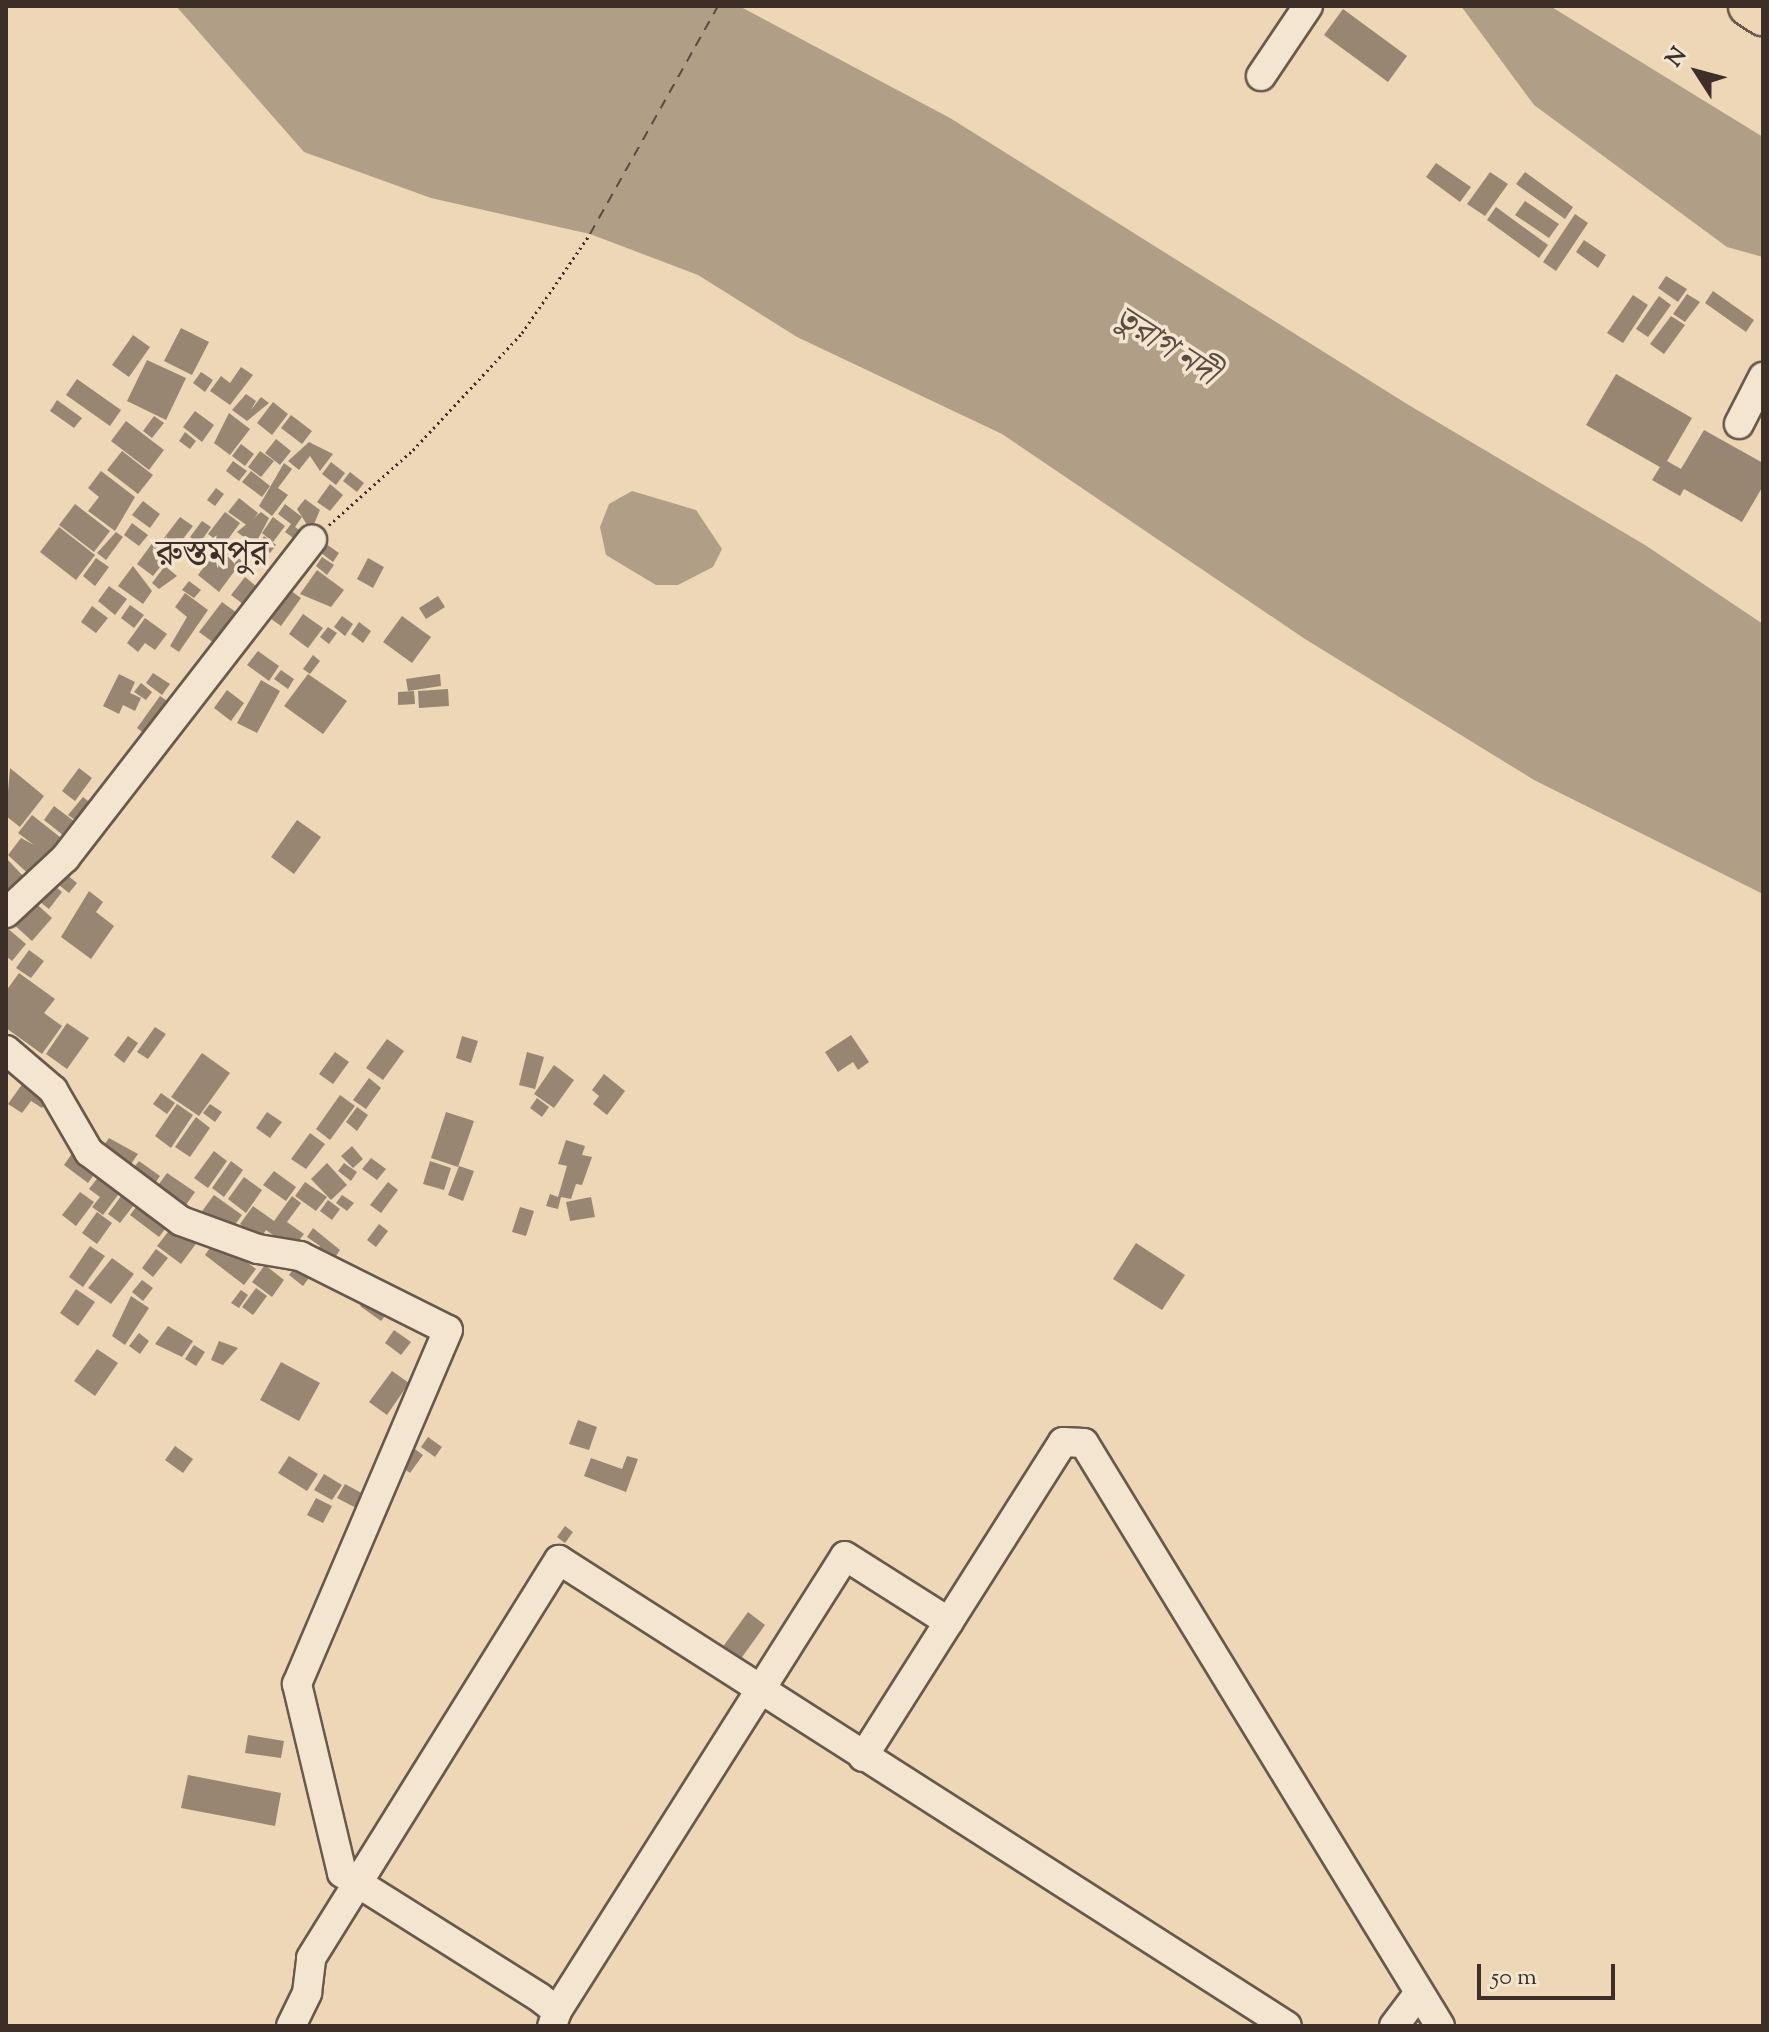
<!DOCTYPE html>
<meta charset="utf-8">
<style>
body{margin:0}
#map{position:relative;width:1769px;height:2032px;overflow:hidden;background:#edd7b7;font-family:"Sorts Mill Goudy","Noto Serif Bengali",serif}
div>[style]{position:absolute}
.water>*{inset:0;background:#b19e86}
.ferry>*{height:2px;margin-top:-1px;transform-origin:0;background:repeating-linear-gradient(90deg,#5a4b40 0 10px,transparent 0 18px)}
.building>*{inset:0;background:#998672}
.path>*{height:3px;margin-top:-1.5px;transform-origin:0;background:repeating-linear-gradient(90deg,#3d2f28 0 2px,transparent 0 6px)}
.roads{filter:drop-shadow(2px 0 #69594c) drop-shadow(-2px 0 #69594c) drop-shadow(0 2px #69594c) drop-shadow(0 -2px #69594c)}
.minor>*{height:28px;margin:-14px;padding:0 14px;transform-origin:14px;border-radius:14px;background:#f3e5d0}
.highway>*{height:40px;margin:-20px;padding:0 20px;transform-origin:20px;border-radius:20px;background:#edd7b7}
span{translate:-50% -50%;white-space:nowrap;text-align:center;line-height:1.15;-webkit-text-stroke:7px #f3e5d0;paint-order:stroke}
.water-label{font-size:34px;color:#5a4b40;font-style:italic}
.quarter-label{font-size:36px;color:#3d2f28}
.frame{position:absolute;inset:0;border:8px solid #3d2f28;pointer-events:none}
.north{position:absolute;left:1657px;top:32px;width:80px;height:80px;-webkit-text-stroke:6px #f3e5d0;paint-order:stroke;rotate:306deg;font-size:22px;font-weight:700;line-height:32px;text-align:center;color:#3d2f28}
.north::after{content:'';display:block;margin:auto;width:28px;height:36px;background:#3d2f28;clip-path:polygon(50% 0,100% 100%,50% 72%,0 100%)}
.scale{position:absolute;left:1477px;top:1964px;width:138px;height:36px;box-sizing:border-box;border:4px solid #3d2f28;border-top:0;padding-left:10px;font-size:24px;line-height:28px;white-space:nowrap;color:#3d2f28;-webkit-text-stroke:6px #f3e5d0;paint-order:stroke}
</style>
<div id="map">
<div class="water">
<i style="clip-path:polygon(176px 6px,739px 6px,950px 118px,1407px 404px,1645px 545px,1763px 624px,1763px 894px,1534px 780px,1305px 639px,1002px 434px,797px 337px,698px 275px,590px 234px,431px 198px,304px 152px)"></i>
<i style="clip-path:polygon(1461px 6px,1550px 6px,1763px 137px,1763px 257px,1727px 247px,1534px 105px)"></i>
<i style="clip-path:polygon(632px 491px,696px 510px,722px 549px,713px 567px,678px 585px,656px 585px,606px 555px,600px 527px,609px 504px)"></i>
</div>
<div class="ferry">
<i style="left:590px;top:234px;width:261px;rotate:-60.7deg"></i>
</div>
<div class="building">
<i style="clip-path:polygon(1343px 9px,1407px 56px,1388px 82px,1324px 35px)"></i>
<i style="clip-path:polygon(1436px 163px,1471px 187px,1460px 202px,1426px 177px)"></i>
<i style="clip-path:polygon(1490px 172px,1508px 184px,1485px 216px,1467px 204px)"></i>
<i style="clip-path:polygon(1525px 172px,1573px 207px,1565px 219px,1516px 184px)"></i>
<i style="clip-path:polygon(1525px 201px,1559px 224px,1549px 238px,1515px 215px)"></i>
<i style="clip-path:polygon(1496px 207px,1548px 245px,1539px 258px,1487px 220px)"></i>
<i style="clip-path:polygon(1575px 214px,1588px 223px,1556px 271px,1543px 262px)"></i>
<i style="clip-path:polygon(1584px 240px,1606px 255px,1598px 268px,1576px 252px)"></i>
<i style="clip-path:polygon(1666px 276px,1687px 289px,1678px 302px,1658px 288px)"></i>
<i style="clip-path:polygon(1713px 291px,1754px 320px,1746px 332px,1705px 303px)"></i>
<i style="clip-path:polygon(1687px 294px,1700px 302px,1685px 322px,1673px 314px)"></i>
<i style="clip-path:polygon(1633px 295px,1648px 305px,1623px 343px,1607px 333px)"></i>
<i style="clip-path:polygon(1659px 296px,1671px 305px,1648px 337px,1636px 329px)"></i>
<i style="clip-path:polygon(1671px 316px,1685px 325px,1664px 354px,1650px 344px)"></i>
<i style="clip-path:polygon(181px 328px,209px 342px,192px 375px,164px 361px)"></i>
<i style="clip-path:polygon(133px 335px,150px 347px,129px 377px,112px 365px)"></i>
<i style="clip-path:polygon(147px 360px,186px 378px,166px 420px,127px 401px)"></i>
<i style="clip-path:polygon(241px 367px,253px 375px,230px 405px,210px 391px,221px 376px,230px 383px)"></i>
<i style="clip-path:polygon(201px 372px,213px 380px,205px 392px,193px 383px)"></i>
<i style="clip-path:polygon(1616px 374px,1692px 418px,1667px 461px,1681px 469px,1704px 430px,1763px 463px,1763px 486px,1742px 522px,1684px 489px,1680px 496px,1652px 480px,1660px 467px,1586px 425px)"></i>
<i style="clip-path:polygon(77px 379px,121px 410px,110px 426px,66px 395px)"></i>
<i style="clip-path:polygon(246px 394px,256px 401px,251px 410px,261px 397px,269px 403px,247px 421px,232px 410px)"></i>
<i style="clip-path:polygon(57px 400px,82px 418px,74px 428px,50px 411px)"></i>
<i style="clip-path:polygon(273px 402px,288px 414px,272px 435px,257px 423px)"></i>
<i style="clip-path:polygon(195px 411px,214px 425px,202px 442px,183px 427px)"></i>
<i style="clip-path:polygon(229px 413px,250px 429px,230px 455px,214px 443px)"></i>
<i style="clip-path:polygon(291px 415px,312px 431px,302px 444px,281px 428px)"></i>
<i style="clip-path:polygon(154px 416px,164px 423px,152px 438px,143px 431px)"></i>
<i style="clip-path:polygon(126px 421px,164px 450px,149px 470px,111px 441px)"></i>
<i style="clip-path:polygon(185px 432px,196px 441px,190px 449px,179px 441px)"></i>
<i style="clip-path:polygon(276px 439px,291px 451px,280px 465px,265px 453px)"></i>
<i style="clip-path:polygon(309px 442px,333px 454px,320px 471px,310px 456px,299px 470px,288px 461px)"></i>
<i style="clip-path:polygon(241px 444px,254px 454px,245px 466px,232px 456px)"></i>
<i style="clip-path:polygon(122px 451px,153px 475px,138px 494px,107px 470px)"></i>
<i style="clip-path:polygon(260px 451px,274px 461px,261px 477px,248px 467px)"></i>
<i style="clip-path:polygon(233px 461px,247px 471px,239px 481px,226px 471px)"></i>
<i style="clip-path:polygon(331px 462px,345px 473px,336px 485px,322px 474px)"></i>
<i style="clip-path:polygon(284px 463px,292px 469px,278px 488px,288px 495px,272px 516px,259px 506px)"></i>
<i style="clip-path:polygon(101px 471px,135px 497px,115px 531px,88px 511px,99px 497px,88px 488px)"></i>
<i style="clip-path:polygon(251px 471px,270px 486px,262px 497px,242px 482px)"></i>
<i style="clip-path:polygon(350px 472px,364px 483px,357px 492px,343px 481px)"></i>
<i style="clip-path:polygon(330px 484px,343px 495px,330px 511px,317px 502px)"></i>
<i style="clip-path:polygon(216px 488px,224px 494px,215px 506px,207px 500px)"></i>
<i style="clip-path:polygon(239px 498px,258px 513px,248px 526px,228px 512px)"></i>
<i style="clip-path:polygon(305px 499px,320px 510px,311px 531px,297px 509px)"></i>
<i style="clip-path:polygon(143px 501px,160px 514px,150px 528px,132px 515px)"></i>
<i style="clip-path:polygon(75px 504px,110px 531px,94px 552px,59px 525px)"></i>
<i style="clip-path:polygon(285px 504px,302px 517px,295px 527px,309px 537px,303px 545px,285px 532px,291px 524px,278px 514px)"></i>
<i style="clip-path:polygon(225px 512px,240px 523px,223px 546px,242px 561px,219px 592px,198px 575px,221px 544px,208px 534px)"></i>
<i style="clip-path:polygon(261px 512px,269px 518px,255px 545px,237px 532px)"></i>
<i style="clip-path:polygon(180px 517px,193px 526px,176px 548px,164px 538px)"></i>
<i style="clip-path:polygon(273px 517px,285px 526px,273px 542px,262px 533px)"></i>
<i style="clip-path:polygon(202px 521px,211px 527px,199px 544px,190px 537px)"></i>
<i style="clip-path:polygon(132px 523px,148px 535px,139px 546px,124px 535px)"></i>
<i style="clip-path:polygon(59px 527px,95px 555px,76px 580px,40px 552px)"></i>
<i style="clip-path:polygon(116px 532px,123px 537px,106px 560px,97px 553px)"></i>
<i style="clip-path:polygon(264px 536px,276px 545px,270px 553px,258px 545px)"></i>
<i style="clip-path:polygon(156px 538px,173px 551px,153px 576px,137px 564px)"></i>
<i style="clip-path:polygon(319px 539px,339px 553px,333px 562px,313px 547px)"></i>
<i style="clip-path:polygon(322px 557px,334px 565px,327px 575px,316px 566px)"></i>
<i style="clip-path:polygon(96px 558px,109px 567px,95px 586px,83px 576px)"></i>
<i style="clip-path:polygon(368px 558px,384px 567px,373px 588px,357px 579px)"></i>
<i style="clip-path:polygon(133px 566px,152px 591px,143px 604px,118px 586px)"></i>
<i style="clip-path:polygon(165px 566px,177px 576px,159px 589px,152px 583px)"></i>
<i style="clip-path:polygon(317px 570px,344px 590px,331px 607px,300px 594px)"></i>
<i style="clip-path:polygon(245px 577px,256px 586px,243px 604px,231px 595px)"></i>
<i style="clip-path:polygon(189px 581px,201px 590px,194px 598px,182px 590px)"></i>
<i style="clip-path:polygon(109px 586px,127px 599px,115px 615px,98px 601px)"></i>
<i style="clip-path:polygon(287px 588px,301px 598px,281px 626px,267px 616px)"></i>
<i style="clip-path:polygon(185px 593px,208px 610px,179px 652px,170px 646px,187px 617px,175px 607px)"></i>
<i style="clip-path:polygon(438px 596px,445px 607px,426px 619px,419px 608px)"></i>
<i style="clip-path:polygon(222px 602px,237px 613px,214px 643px,199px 632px)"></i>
<i style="clip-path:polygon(130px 605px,144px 615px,134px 628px,121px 618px)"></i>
<i style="clip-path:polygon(92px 606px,108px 618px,96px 633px,81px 622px)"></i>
<i style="clip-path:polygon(303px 614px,323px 628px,308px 648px,289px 634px)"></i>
<i style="clip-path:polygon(342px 616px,353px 624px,345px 636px,334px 627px)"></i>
<i style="clip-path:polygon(402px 616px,431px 637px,412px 663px,383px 642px)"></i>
<i style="clip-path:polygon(145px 618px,167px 634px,155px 650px,145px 643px,138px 652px,127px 643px)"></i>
<i style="clip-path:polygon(359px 622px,371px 631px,363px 643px,351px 634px)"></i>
<i style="clip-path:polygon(328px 627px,337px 633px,329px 644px,320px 637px)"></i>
<i style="clip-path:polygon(258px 651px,279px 666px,269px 681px,247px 665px)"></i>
<i style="clip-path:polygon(313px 655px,320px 661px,310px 674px,303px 669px)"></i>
<i style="clip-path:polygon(281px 670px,294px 679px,288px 689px,274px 679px)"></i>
<i style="clip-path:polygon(153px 673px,170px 684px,162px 695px,146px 683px)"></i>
<i style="clip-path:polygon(119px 674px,135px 682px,130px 693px,141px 698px,135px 711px,123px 705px,119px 714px,103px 706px)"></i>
<i style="clip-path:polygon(308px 674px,347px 701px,323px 734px,284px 706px)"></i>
<i style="clip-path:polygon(440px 674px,441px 686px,408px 691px,406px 679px)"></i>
<i style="clip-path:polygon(261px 680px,280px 691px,257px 733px,237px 723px)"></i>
<i style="clip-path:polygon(141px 683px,152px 692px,146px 700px,134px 692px)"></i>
<i style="clip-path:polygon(448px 689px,449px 706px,419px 708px,418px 691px)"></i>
<i style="clip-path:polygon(227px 690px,244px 703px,231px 721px,214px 708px)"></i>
<i style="clip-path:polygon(414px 691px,415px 704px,398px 705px,398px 692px)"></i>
<i style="clip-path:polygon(160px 696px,176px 707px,152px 739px,137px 728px)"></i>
<i style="clip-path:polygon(10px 768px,44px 796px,20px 827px,6px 816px)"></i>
<i style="clip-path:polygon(79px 768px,92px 778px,75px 801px,62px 791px)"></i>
<i style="clip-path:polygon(83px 797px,93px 805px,79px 823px,68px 815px)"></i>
<i style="clip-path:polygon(54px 806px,75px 822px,64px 836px,44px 820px)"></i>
<i style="clip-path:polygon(32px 815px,60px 837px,34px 879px,8px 855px,21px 838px,34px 845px,18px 833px)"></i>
<i style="clip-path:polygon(297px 820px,321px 837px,294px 874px,271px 857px)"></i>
<i style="clip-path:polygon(6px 858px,25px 878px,6px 903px,7px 872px)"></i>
<i style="clip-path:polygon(62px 871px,77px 883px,69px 893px,54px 881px)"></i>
<i style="clip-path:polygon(50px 882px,62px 892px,49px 909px,36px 899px)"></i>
<i style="clip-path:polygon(89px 891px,103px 902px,96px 912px,114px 926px,91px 959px,61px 937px)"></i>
<i style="clip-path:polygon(30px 898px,52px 918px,32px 941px,10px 921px)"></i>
<i style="clip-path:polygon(6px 927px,26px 944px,12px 961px,6px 956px)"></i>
<i style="clip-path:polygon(29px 950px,44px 961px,31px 978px,16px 968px)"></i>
<i style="clip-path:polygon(19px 973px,55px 999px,44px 1013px,62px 1026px,42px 1054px,6px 1028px,6px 991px)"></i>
<i style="clip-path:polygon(67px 1023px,89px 1038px,67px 1069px,46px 1054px)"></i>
<i style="clip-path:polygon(155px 1027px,166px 1034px,148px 1059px,137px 1052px)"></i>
<i style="clip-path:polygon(851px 1035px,869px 1062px,858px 1070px,853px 1062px,838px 1072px,825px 1052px)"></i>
<i style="clip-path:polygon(128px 1036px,138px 1043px,124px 1063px,114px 1055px)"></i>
<i style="clip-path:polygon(462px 1036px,478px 1041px,471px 1063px,456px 1058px)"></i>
<i style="clip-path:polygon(387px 1039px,404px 1051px,383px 1080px,366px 1068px)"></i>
<i style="clip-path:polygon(335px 1052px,349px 1062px,333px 1084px,319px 1074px)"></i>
<i style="clip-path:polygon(527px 1052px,544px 1057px,535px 1089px,519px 1085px)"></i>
<i style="clip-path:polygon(202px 1053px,230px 1073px,199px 1116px,171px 1097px)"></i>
<i style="clip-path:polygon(554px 1065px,574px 1080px,554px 1108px,534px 1094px)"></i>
<i style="clip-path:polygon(604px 1074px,625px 1091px,607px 1115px,593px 1104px,599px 1096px,592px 1090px)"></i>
<i style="clip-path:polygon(28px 1076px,53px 1094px,42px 1108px,31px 1101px,22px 1113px,8px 1104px)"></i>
<i style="clip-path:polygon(369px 1078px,381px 1088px,366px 1109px,353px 1100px)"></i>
<i style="clip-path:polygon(161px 1093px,175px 1103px,167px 1114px,153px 1104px)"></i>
<i style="clip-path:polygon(340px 1095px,355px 1106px,330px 1140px,316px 1129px)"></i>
<i style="clip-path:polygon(537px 1098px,549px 1107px,542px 1117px,530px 1108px)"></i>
<i style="clip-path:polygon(177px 1104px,193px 1115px,171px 1148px,155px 1136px)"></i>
<i style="clip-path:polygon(210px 1104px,222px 1112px,215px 1122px,203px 1113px)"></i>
<i style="clip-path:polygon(357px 1107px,368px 1115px,357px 1131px,346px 1122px)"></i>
<i style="clip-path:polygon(267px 1112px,282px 1122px,270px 1138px,256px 1128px)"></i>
<i style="clip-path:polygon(446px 1112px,474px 1121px,458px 1167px,431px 1158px)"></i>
<i style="clip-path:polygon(196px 1117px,210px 1128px,190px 1157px,175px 1147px)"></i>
<i style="clip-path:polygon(310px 1133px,325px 1144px,306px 1169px,291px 1159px)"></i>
<i style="clip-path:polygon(109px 1138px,138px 1154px,124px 1174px,97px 1155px)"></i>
<i style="clip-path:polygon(566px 1140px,585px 1146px,582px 1155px,592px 1157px,582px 1185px,576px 1184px,571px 1199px,561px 1197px,558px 1209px,546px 1206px,550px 1194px,558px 1197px,567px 1166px,558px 1164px)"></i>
<i style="clip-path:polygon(352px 1146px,363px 1159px,353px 1168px,341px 1156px)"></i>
<i style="clip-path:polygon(214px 1151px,227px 1161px,208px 1188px,194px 1178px)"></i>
<i style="clip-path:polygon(73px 1152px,98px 1169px,88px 1183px,64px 1165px)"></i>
<i style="clip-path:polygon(371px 1158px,386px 1169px,377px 1180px,362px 1169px)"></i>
<i style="clip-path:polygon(139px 1161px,160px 1176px,149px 1192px,127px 1176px)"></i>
<i style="clip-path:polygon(231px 1161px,243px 1170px,224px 1197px,212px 1188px)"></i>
<i style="clip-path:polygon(430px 1161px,451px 1168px,444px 1190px,423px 1184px)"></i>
<i style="clip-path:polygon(327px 1163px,347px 1185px,331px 1200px,311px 1179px)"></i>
<i style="clip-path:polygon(344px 1163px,357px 1172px,351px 1181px,338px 1171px)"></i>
<i style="clip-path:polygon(459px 1166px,474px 1171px,463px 1201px,448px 1195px)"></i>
<i style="clip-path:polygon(103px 1171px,124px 1187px,103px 1215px,92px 1207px,100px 1197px,89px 1189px)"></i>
<i style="clip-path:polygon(274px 1171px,296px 1187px,286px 1201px,263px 1185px)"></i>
<i style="clip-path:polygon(167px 1173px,195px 1192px,179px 1215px,151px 1195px)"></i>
<i style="clip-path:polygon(244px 1177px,262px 1190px,246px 1213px,228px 1199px)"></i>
<i style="clip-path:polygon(305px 1182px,327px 1197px,316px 1211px,295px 1196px)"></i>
<i style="clip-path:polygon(388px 1182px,398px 1190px,381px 1213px,370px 1205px)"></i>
<i style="clip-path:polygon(127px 1188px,140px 1197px,120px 1223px,108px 1214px)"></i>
<i style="clip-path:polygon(80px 1192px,94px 1202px,76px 1226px,62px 1215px)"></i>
<i style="clip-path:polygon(214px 1195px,242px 1215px,228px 1234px,200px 1214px)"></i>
<i style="clip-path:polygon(342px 1195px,354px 1203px,347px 1211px,336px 1203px)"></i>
<i style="clip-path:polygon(292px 1196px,301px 1203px,287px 1222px,304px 1234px,292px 1249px,266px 1230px,260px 1239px,240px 1224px,253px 1206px,274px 1221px)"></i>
<i style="clip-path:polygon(591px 1197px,595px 1217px,570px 1221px,566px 1202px)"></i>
<i style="clip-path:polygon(143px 1198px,172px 1220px,159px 1237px,130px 1215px)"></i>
<i style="clip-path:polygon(328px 1200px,340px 1209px,332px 1220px,320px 1211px)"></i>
<i style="clip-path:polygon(520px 1207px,534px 1211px,526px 1236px,512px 1232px)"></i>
<i style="clip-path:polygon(97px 1212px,112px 1223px,97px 1244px,82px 1233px)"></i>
<i style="clip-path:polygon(175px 1223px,198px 1241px,181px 1264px,157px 1246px)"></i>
<i style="clip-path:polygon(379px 1224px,388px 1231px,376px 1247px,367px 1240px)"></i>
<i style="clip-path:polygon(313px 1228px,340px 1250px,327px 1269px,311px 1258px,320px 1246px,307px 1237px)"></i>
<i style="clip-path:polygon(216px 1239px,256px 1269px,244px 1285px,205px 1255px)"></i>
<i style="clip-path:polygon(1136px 1243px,1185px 1275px,1162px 1310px,1113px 1279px)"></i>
<i style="clip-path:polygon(90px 1246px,105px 1256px,83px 1287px,69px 1277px)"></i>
<i style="clip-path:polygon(156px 1249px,168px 1258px,153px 1277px,142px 1268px)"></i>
<i style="clip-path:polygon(112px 1258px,134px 1274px,111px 1304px,88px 1288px)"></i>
<i style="clip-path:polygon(301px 1259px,315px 1270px,303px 1286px,289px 1275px)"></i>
<i style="clip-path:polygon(265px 1265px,284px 1280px,272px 1297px,252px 1282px)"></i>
<i style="clip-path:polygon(142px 1280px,153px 1288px,143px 1301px,132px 1292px)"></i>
<i style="clip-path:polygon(256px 1288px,267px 1296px,253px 1315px,242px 1307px)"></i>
<i style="clip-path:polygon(76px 1289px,95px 1302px,78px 1326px,60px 1313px)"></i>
<i style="clip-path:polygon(241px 1290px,248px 1295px,239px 1308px,231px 1303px)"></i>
<i style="clip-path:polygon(131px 1296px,149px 1308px,125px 1345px,112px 1336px)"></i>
<i style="clip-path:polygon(367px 1297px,388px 1312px,381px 1321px,360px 1306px)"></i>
<i style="clip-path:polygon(168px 1326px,193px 1341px,182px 1357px,155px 1344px)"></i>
<i style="clip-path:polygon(394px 1330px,411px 1342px,401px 1355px,385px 1343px)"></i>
<i style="clip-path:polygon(139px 1333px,149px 1341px,140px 1354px,129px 1346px)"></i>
<i style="clip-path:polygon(219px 1341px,238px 1348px,223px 1365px,211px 1360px)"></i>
<i style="clip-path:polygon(194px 1345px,205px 1352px,196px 1366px,185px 1359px)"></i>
<i style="clip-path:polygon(97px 1349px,118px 1363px,95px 1396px,74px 1381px)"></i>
<i style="clip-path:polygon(281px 1362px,320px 1383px,299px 1421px,260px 1400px)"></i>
<i style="clip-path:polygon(392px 1371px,409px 1383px,387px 1415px,369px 1402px)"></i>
<i style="clip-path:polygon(578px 1420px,597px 1427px,589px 1450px,569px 1444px)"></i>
<i style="clip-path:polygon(428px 1437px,442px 1447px,435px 1457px,421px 1447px)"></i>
<i style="clip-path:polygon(408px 1444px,423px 1455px,410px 1473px,395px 1462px)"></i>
<i style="clip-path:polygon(175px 1446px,193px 1459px,183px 1473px,165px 1460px)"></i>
<i style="clip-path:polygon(289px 1456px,318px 1474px,307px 1491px,278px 1473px)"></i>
<i style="clip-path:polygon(627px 1456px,638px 1459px,626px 1492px,584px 1476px,591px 1458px,622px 1469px)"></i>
<i style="clip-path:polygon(324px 1474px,342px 1485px,332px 1500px,314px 1490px)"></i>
<i style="clip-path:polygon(345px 1484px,369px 1497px,362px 1511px,337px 1498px)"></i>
<i style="clip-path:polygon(316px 1498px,332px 1506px,323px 1523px,307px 1515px)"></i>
<i style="clip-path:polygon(565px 1526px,573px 1532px,565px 1543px,557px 1537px)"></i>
<i style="clip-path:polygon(748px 1612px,765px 1625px,740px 1660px,722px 1648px)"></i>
<i style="clip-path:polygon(248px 1735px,284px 1741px,281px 1758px,245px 1753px)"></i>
<i style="clip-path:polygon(188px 1775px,281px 1793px,275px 1826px,181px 1808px)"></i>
</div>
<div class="path">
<i style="left:329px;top:525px;width:113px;rotate:-41.8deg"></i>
<i style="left:413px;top:450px;width:160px;rotate:-47deg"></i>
<i style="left:522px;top:333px;width:120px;rotate:-55.5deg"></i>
</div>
<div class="roads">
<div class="minor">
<i style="left:1261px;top:76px;width:84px;rotate:-56.1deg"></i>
<i style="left:1739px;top:424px;width:53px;rotate:-62.9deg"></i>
<i style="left:6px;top:913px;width:81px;rotate:-43deg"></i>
<i style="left:65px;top:858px;width:403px;rotate:-52.2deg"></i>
<i style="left:6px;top:1050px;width:62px;rotate:40.4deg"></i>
<i style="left:53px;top:1090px;width:72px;rotate:59.9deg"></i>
<i style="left:89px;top:1152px;width:115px;rotate:36.9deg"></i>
<i style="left:181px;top:1221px;width:82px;rotate:20deg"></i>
<i style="left:258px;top:1249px;width:43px;rotate:9.5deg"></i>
<i style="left:300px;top:1256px;width:165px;rotate:26.6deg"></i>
<i style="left:448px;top:1330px;width:385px;rotate:113.1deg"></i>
<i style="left:297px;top:1684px;width:194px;rotate:76.6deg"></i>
<i style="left:342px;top:1873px;width:233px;rotate:32.2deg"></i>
<i style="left:539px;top:1997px;width:23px;rotate:38deg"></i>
<i style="left:557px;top:2011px;width:16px;rotate:108deg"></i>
<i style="left:863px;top:1757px;width:373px;rotate:-57.6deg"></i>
<i style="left:1063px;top:1442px;width:21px;rotate:3deg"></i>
<i style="left:1084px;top:1443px;width:683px;rotate:58.59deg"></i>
<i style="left:557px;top:2011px;width:538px;rotate:-57.67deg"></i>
<i style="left:845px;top:1556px;width:123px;rotate:32.4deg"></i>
<i style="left:291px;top:2026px;width:37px;rotate:-64deg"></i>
<i style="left:307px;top:1993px;width:35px;rotate:-83deg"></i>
<i style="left:311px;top:1958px;width:469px;rotate:-58.1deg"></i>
<i style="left:559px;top:1560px;width:864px;rotate:32.62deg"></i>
<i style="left:1394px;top:2026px;width:41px;rotate:-52.9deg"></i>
</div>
<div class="highway">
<i style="left:1749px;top:6px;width:17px;rotate:33deg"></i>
</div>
</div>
<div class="water-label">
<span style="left:1165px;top:347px;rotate:33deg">তুরাগ নদী</span>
</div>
<div class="quarter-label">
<span style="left:212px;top:557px">রুস্তমপুর</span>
</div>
<div class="frame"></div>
<div class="north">N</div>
<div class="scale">50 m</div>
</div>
